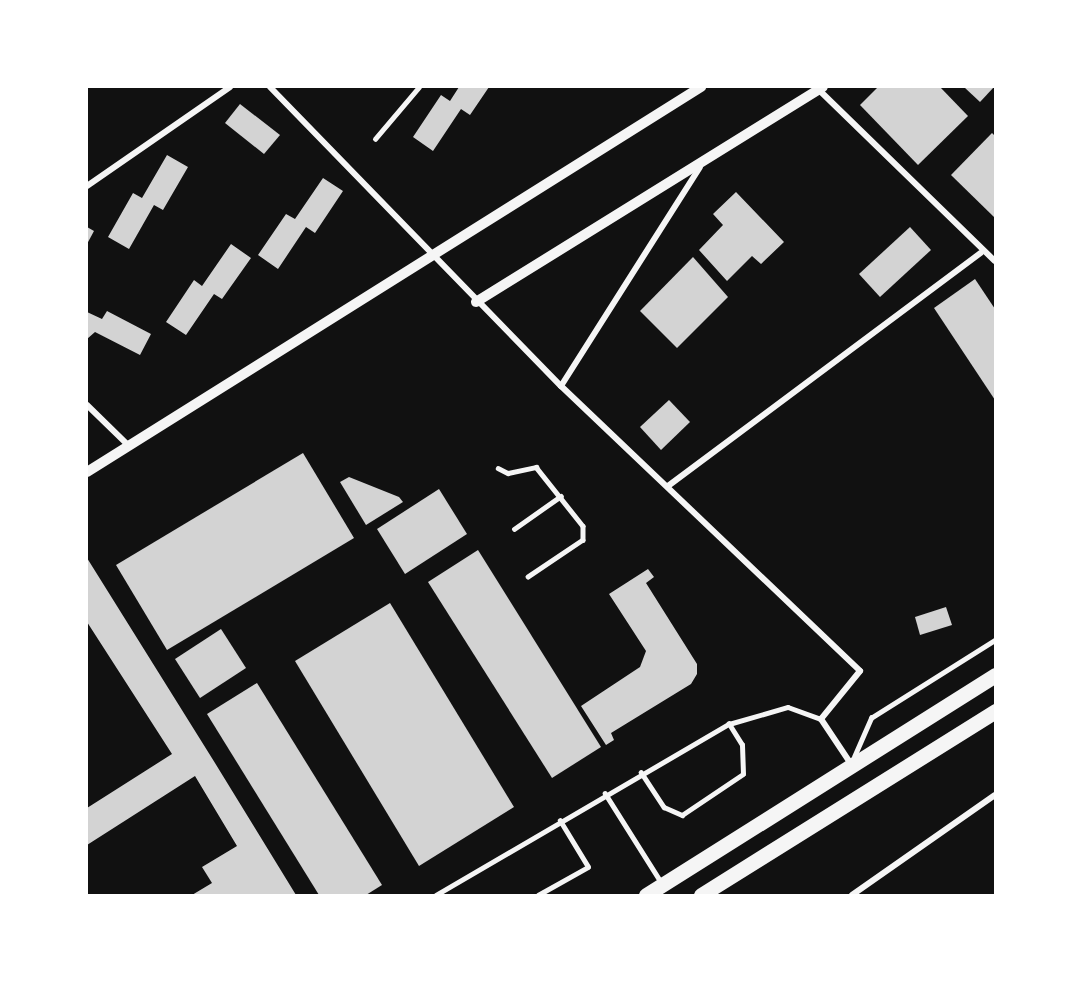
<!DOCTYPE html>
<style>
body{margin:0}
#map{position:relative;width:1082px;height:982px;overflow:hidden;background:#111;font-family:"Golos Text",sans-serif}
div>[style]{position:absolute}
.building>*{inset:0;background:#d3d3d3}
.service>*{height:4.5px;margin:-2.25px;padding:0 2.25px;transform-origin:2.25px;border-radius:2.25px;background:#f5f5f5}
.minor>*{height:6px;margin:-3px;padding:0 3px;transform-origin:3px;border-radius:3px;background:#f5f5f5}
.tertiary>*{height:10px;margin:-5px;padding:0 5px;transform-origin:5px;border-radius:5px;background:#f5f5f5}
.primary>*{height:15px;margin:-7.5px;padding:0 7.5px;transform-origin:7.5px;border-radius:7.5px;background:#f5f5f5}
span{translate:-50% -50%;white-space:nowrap;text-align:center;line-height:1.15;-webkit-text-stroke:5px #fff;paint-order:stroke}
.frame{position:absolute;inset:0;border:88px solid #fff;pointer-events:none}
</style>
<div id="map">
<div class="building">
<i style="clip-path:polygon(459px 87px,489px 87px,470px 115px,461px 109px,433px 151px,413px 137px,441px 95px,450px 101px)"></i>
<i style="clip-path:polygon(878px 87px,940px 87px,968px 116px,918px 165px,860px 105px)"></i>
<i style="clip-path:polygon(964px 87px,994px 87px,980px 102px)"></i>
<i style="clip-path:polygon(240px 104px,280px 135px,264px 154px,225px 123px)"></i>
<i style="clip-path:polygon(992px 133px,995px 136px,995px 218px,951px 175px)"></i>
<i style="clip-path:polygon(167px 155px,188px 167px,163px 210px,154px 205px,129px 249px,108px 237px,133px 193px,142px 198px)"></i>
<i style="clip-path:polygon(323px 178px,343px 191px,315px 233px,306px 227px,278px 269px,258px 255px,286px 214px,295px 219px)"></i>
<i style="clip-path:polygon(736px 192px,784px 242px,761px 264px,752px 256px,727px 281px,699px 250px,723px 225px,713px 214px)"></i>
<i style="clip-path:polygon(87px 227px,94px 231px,87px 244px)"></i>
<i style="clip-path:polygon(910px 227px,931px 250px,880px 297px,859px 274px)"></i>
<i style="clip-path:polygon(231px 244px,251px 258px,222px 299px,214px 294px,186px 335px,166px 322px,194px 280px,202px 286px)"></i>
<i style="clip-path:polygon(693px 257px,728px 297px,677px 348px,640px 311px)"></i>
<i style="clip-path:polygon(975px 279px,995px 309px,995px 400px,934px 308px)"></i>
<i style="clip-path:polygon(107px 311px,151px 334px,140px 355px,95px 332px,87px 339px,87px 312px,102px 319px)"></i>
<i style="clip-path:polygon(669px 400px,690px 422px,661px 450px,640px 427px)"></i>
<i style="clip-path:polygon(303px 453px,354px 538px,167px 650px,116px 565px)"></i>
<i style="clip-path:polygon(349px 477px,399px 497px,403px 502px,366px 525px,340px 482px)"></i>
<i style="clip-path:polygon(439px 489px,467px 534px,405px 574px,377px 529px)"></i>
<i style="clip-path:polygon(478px 550px,601px 747px,552px 778px,428px 582px)"></i>
<i style="clip-path:polygon(87px 558px,215px 763px,296px 895px,192px 895px,212px 883px,202px 867px,237px 846px,195px 776px,87px 845px,87px 808px,172px 754px,87px 622px)"></i>
<i style="clip-path:polygon(648px 569px,654px 577px,646px 583px,697px 664px,697px 674px,691px 684px,611px 733px,614px 740px,606px 745px,581px 706px,640px 667px,646px 651px,609px 594px)"></i>
<i style="clip-path:polygon(390px 603px,514px 807px,419px 866px,295px 661px)"></i>
<i style="clip-path:polygon(946px 607px,952px 625px,920px 635px,915px 617px)"></i>
<i style="clip-path:polygon(221px 629px,246px 668px,200px 698px,175px 659px)"></i>
<i style="clip-path:polygon(257px 683px,382px 885px,366px 895px,319px 895px,207px 714px)"></i>
</div>
<div class="service">
<i style="left:375px;top:139px;width:68px;rotate:-49.8deg"></i>
<i style="left:498px;top:468px;width:11px;rotate:27deg"></i>
<i style="left:508px;top:473px;width:29px;rotate:-12deg"></i>
<i style="left:536px;top:467px;width:75px;rotate:51.5deg"></i>
<i style="left:583px;top:526px;width:14px;rotate:90deg"></i>
<i style="left:583px;top:540px;width:66px;rotate:146.1deg"></i>
<i style="left:514px;top:529px;width:57px;rotate:-35.1deg"></i>
<i style="left:854px;top:757px;width:43px;rotate:-66.4deg"></i>
<i style="left:871px;top:718px;width:146px;rotate:-32.2deg"></i>
<i style="left:641px;top:772px;width:42px;rotate:56.7deg"></i>
<i style="left:664px;top:807px;width:20px;rotate:24deg"></i>
<i style="left:682px;top:815px;width:73px;rotate:-33.9deg"></i>
<i style="left:743px;top:774px;width:29px;rotate:-92deg"></i>
<i style="left:742px;top:745px;width:25px;rotate:-122deg"></i>
<i style="left:605px;top:793px;width:105px;rotate:57.8deg"></i>
<i style="left:436px;top:895px;width:339px;rotate:-30.3deg"></i>
<i style="left:729px;top:724px;width:61px;rotate:-16.1deg"></i>
<i style="left:788px;top:707px;width:35px;rotate:20deg"></i>
<i style="left:538px;top:895px;width:57px;rotate:-29.2deg"></i>
<i style="left:588px;top:867px;width:54px;rotate:-121.3deg"></i>
</div>
<div class="minor">
<i style="left:270px;top:87px;width:417px;rotate:45.8deg"></i>
<i style="left:561px;top:386px;width:413px;rotate:43.6deg"></i>
<i style="left:860px;top:671px;width:62px;rotate:129.1deg"></i>
<i style="left:821px;top:719px;width:54px;rotate:56.3deg"></i>
<i style="left:819px;top:90px;width:245px;rotate:44.2deg"></i>
<i style="left:87px;top:186px;width:174px;rotate:-34.7deg"></i>
<i style="left:561px;top:386px;width:259px;rotate:-57.6deg"></i>
<i style="left:87px;top:405px;width:56px;rotate:44.3deg"></i>
<i style="left:668px;top:486px;width:390px;rotate:-36.7deg"></i>
<i style="left:852px;top:895px;width:174px;rotate:-35deg"></i>
</div>
<div class="tertiary">
<i style="left:476px;top:302px;width:408px;rotate:-31.8deg"></i>
<i style="left:87px;top:472px;width:725px;rotate:-32.09deg"></i>
</div>
<div class="primary">
<i style="left:646px;top:895px;width:413px;rotate:-32.2deg"></i>
<i style="left:701px;top:895px;width:347px;rotate:-32deg"></i>
</div>
<div class="frame"></div>
</div>
